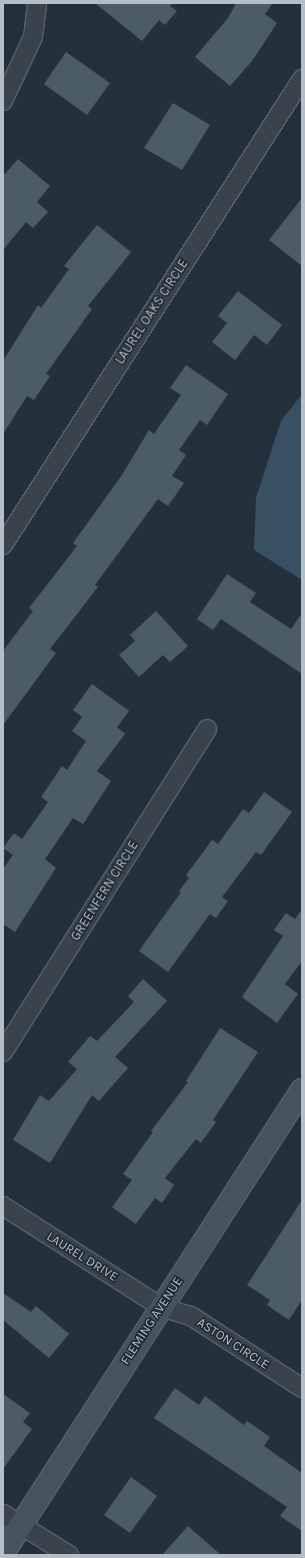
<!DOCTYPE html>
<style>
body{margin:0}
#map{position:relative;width:305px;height:1558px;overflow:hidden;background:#24313c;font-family:Karla,sans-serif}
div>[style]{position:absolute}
.water>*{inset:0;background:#385062}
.building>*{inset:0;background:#4c5c67}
.roads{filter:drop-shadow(1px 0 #56616a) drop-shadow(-1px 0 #56616a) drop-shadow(0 1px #56616a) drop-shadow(0 -1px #56616a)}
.street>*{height:18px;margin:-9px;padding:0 9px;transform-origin:9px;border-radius:9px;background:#38434c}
.secondary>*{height:22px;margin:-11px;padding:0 11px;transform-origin:11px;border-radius:11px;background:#46535f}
span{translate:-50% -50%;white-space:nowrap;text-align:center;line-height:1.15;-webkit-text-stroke:3px #1d2831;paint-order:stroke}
.street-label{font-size:13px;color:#b3bec7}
.frame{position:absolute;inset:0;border:4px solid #b3bec7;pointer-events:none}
</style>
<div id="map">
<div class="water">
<i style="clip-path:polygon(302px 394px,302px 580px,254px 550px,256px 498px,281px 421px)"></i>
</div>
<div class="building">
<i style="clip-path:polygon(95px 3px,173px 3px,170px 6px,177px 11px,165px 25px,159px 20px,142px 41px)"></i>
<i style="clip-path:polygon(236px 3px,273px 3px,265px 14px,277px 23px,252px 61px,230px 86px,195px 57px,228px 18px)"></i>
<i style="clip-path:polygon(66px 52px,110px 83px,87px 115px,44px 84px)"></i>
<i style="clip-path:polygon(173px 103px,210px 125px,182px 170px,144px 148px)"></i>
<i style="clip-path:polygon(18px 159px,50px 186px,37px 202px,48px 212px,33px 228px,26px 222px,3px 250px,3px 176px)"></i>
<i style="clip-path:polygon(302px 198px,302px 266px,269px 240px)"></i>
<i style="clip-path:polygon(97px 225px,131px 252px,88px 306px,92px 309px,46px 374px,50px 376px,34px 400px,27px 396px,3px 434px,3px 361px,38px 305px,41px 308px,69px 269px,64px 266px)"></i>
<i style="clip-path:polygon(238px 291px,282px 325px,267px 345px,254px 335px,235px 360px,212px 342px,227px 323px,218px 316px)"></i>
<i style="clip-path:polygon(186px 365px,228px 394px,207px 425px,200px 420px,179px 450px,186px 455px,172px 476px,184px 483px,168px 506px,158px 499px,95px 585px,98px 587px,50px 649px,56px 653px,3px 725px,3px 651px,33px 611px,29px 608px,77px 546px,73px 543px,122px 475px,149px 430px,154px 434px,181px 395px,170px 388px)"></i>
<i style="clip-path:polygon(227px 574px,256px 593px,250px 602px,291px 629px,302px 613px,302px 674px,221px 619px,213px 630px,197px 619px)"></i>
<i style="clip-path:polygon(156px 611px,188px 646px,170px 662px,163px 655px,139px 677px,119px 655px,135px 641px,130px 635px)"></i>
<i style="clip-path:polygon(92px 684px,129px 711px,117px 727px,125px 734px,97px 771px,111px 781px,83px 824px,73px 818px,45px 859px,56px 868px,15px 932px,3px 924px,3px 869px,13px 855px,3px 848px,14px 833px,22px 839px,48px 802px,41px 797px,62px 766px,67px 770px,86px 741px,72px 731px,82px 717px,73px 710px)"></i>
<i style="clip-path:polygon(264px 792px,292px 812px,261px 855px,256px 852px,222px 897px,228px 901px,216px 918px,210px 914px,168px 972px,139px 951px,181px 892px,179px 891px,189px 878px,186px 875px,212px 840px,218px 844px,243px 809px,249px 813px)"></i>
<i style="clip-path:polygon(302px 909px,302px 961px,285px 984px,298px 994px,277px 1023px,242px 997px,283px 936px,274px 930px,286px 913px,295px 919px)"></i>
<i style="clip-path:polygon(143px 979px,167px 1001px,115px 1057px,128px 1068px,99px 1101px,92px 1095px,50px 1163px,13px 1140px,40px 1095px,49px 1101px,77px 1069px,68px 1062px,90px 1036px,97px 1041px,134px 1002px,128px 996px)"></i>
<i style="clip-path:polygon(220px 1028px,258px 1052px,213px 1120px,216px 1122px,201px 1143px,196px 1139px,165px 1178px,174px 1185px,162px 1203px,155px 1198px,136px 1224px,112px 1207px,132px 1180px,123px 1174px,153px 1132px,151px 1131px,188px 1082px,186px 1081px)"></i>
<i style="clip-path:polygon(302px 1200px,302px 1300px,289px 1320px,267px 1305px,270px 1300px,247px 1285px)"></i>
<i style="clip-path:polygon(3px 1293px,31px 1312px,36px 1306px,69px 1334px,49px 1358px,3px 1320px)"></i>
<i style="clip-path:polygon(175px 1388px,199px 1405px,205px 1396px,244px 1425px,247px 1421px,270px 1437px,264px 1446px,302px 1473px,302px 1531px,280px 1516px,287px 1507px,154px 1418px)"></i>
<i style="clip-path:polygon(3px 1394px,30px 1413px,23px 1422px,32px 1429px,3px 1469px)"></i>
<i style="clip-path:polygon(131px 1477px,157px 1496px,130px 1533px,104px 1515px)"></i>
<i style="clip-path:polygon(188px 1526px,221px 1555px,162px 1555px)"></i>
</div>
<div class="roads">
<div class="street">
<i style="left:3px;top:101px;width:71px;rotate:-64.9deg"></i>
<i style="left:33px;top:37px;width:34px;rotate:-83deg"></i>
<i style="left:3px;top:545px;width:554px;rotate:-57.31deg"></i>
<i style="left:3px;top:1052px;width:382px;rotate:-57.7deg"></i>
<i style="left:3px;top:1206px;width:188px;rotate:32.6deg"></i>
<i style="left:161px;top:1307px;width:31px;rotate:17deg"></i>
<i style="left:191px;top:1316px;width:132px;rotate:33deg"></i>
<i style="left:3px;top:1514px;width:78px;rotate:31.8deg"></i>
</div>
<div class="secondary">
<i style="left:3px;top:1553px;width:551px;rotate:-57.15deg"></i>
</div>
</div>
<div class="street-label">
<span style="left:152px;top:312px;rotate:-57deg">LAUREL OAKS CIRCLE</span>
<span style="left:105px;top:891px;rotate:-58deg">GREENFERN CIRCLE</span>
<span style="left:82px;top:1257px;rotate:32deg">LAUREL DRIVE</span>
<span style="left:152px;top:1321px;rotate:-57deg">FLEMING AVENUE</span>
<span style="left:233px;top:1344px;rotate:33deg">ASTON CIRCLE</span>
</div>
<div class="frame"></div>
</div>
